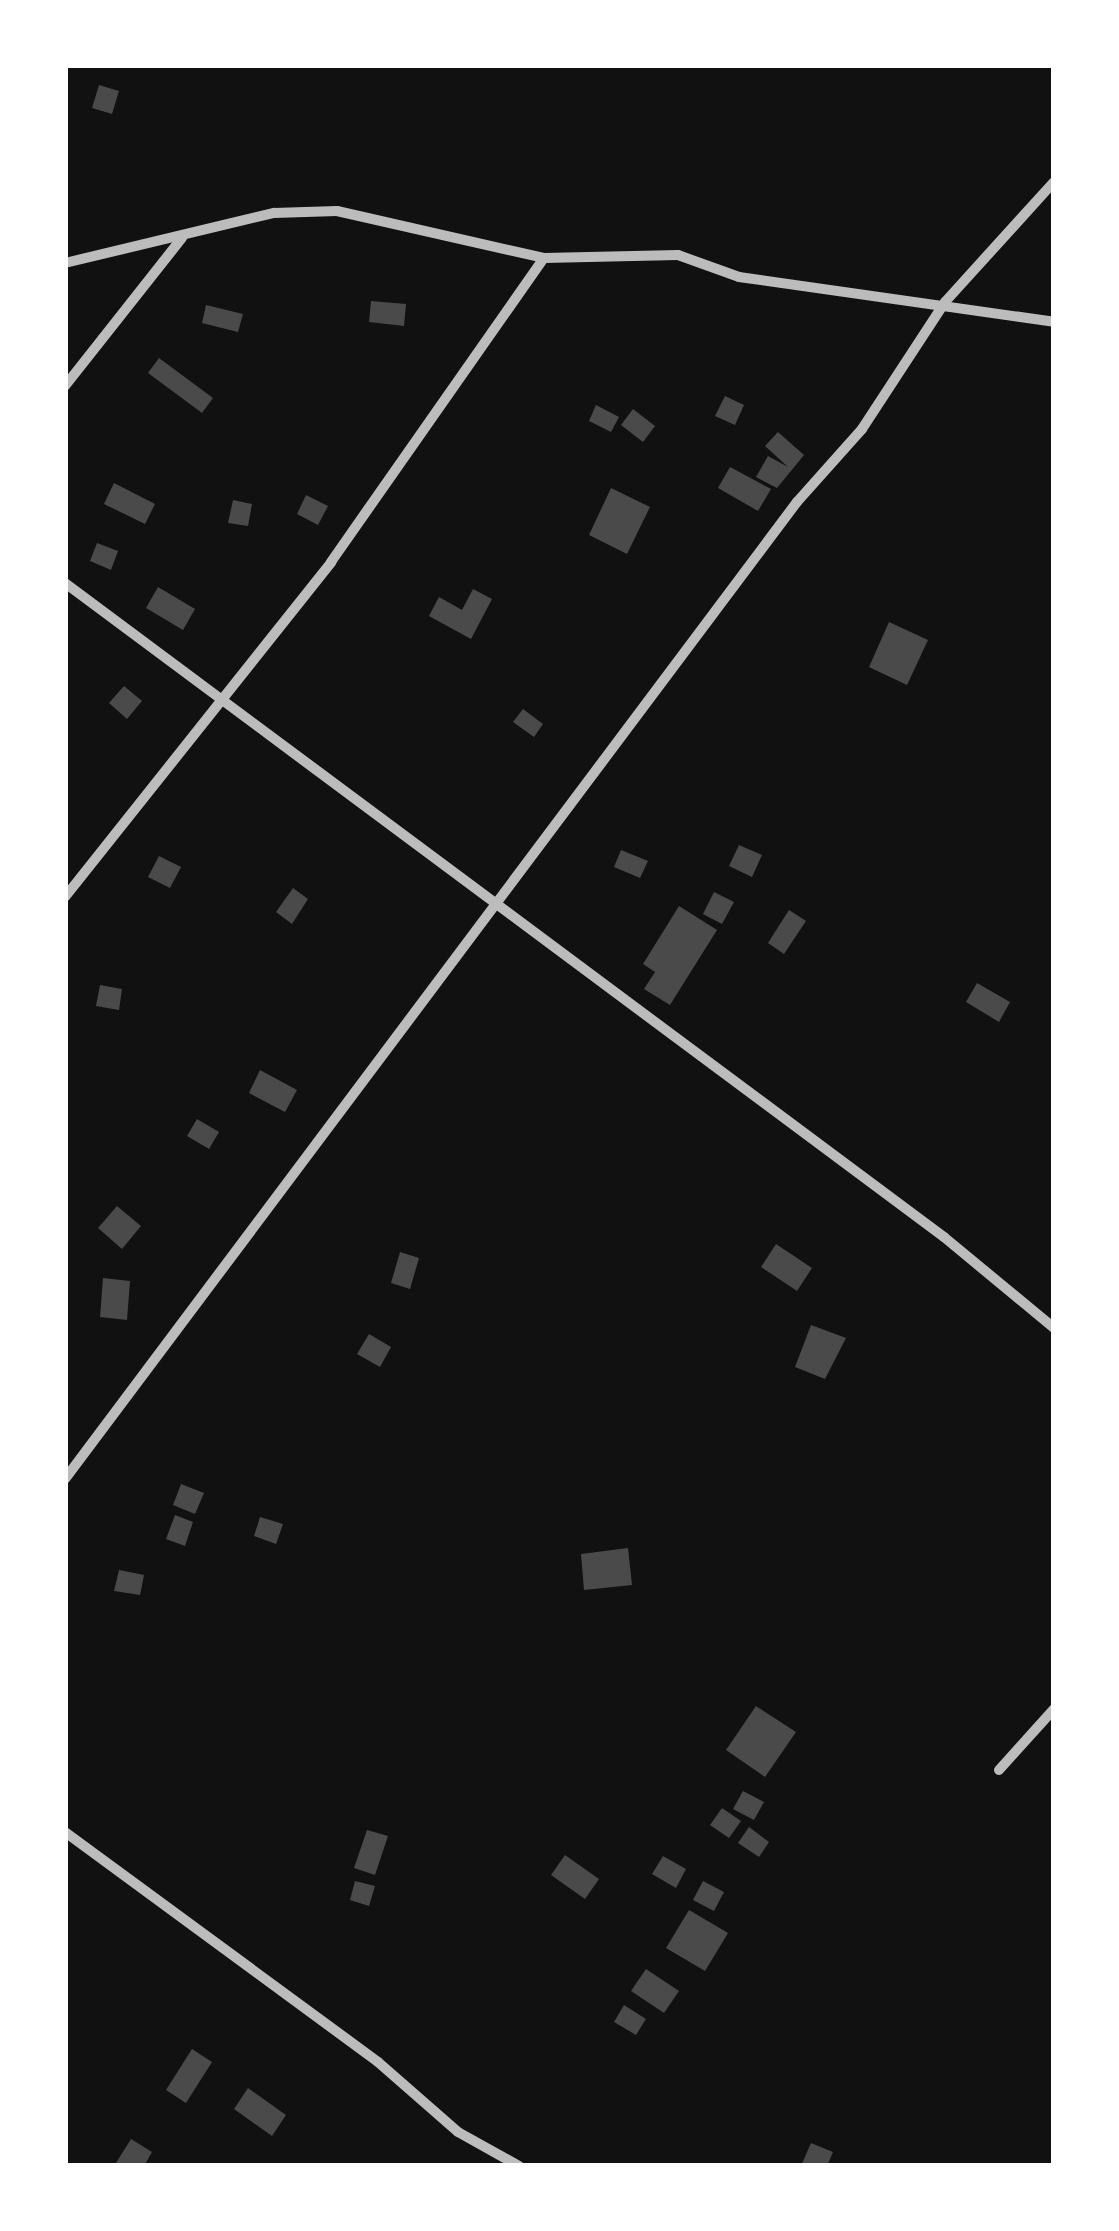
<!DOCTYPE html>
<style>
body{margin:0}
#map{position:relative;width:1119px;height:2231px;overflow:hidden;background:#111;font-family:Cabin,sans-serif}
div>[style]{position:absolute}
.building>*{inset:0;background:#4a4a4a}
.minor>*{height:10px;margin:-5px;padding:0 5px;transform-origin:5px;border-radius:5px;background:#bcbcbc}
span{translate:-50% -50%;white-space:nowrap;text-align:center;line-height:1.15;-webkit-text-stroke:10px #fff;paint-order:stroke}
.frame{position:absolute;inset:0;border:68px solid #fff;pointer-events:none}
</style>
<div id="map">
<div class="building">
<i style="clip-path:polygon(99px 85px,119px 91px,112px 114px,92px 108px)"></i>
<i style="clip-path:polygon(371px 301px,406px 304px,404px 326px,369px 322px)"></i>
<i style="clip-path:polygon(206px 305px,243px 314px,238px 332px,202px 323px)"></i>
<i style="clip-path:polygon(159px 358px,213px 398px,202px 413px,148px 373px)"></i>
<i style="clip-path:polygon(725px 396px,744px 405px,735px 425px,715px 416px)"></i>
<i style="clip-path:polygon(596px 405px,619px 417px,611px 432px,589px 421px)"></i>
<i style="clip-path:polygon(633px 409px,655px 426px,643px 442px,621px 425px)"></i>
<i style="clip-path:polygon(778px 432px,804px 455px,777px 488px,756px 477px,768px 456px,788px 467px,765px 446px)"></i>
<i style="clip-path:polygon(730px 467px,771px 489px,758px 511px,718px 488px)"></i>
<i style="clip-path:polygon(114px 483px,155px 504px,145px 524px,104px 504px)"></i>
<i style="clip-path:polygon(611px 488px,650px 507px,627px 554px,589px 535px)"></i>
<i style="clip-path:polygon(306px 495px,328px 506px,318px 525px,297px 514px)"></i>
<i style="clip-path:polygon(233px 500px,252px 504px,248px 526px,228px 523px)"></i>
<i style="clip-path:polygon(97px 543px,118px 551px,111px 570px,90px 561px)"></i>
<i style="clip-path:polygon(158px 587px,195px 609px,183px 630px,146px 608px)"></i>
<i style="clip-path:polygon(473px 589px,492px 599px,471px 639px,429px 616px,439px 597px,462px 610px)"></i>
<i style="clip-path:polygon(889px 622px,928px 640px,907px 685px,869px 667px)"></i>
<i style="clip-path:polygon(124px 686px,142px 701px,127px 719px,109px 703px)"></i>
<i style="clip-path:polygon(523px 709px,543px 724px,534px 737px,513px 722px)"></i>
<i style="clip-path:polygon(739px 845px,762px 855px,752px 877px,729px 866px)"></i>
<i style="clip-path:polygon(621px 850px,648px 861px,640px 878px,614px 867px)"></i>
<i style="clip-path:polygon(159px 856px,181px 867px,170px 888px,148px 877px)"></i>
<i style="clip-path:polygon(293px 888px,308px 899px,292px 924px,276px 912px)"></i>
<i style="clip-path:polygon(714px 892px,734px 902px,722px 924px,703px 914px)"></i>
<i style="clip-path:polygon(679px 906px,717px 930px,670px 1005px,644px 989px,655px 972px,643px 964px)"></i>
<i style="clip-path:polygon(789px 910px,806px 921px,784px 954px,768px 943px)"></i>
<i style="clip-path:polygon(977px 983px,1010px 1002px,999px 1022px,966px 1002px)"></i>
<i style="clip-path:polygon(100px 985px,122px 989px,119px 1010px,96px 1006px)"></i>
<i style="clip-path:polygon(260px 1070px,297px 1090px,285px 1112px,249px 1093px)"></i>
<i style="clip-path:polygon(197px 1119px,219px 1132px,209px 1149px,187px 1136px)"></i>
<i style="clip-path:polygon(117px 1206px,141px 1226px,122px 1249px,98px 1228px)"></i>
<i style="clip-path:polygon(776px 1244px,812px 1268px,797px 1291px,761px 1267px)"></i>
<i style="clip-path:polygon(400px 1252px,419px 1258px,410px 1289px,391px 1283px)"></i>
<i style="clip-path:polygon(103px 1278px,130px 1281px,127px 1320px,100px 1317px)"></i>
<i style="clip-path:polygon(811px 1325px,846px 1338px,825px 1379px,795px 1367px)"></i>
<i style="clip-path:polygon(369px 1334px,391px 1347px,380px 1367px,357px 1354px)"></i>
<i style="clip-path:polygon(181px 1484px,204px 1493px,195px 1514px,173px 1505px)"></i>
<i style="clip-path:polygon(175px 1515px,193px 1522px,185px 1546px,166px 1539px)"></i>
<i style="clip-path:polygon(260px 1517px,283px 1524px,276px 1544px,254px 1536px)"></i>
<i style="clip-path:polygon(628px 1548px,632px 1585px,584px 1590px,581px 1554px)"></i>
<i style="clip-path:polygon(119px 1570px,144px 1575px,140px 1595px,114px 1591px)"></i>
<i style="clip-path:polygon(756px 1706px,796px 1732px,765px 1777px,726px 1750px)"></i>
<i style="clip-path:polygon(743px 1791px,764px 1802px,754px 1820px,733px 1809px)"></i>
<i style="clip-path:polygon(722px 1808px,741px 1821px,729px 1838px,710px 1825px)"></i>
<i style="clip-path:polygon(749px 1827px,769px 1842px,759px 1857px,738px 1843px)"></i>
<i style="clip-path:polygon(367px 1830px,388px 1836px,375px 1875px,354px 1868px)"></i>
<i style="clip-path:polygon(565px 1855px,599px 1879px,585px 1899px,551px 1875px)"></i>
<i style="clip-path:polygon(663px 1856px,686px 1869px,676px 1888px,652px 1874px)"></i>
<i style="clip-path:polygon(355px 1881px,375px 1886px,369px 1906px,350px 1900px)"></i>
<i style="clip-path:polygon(703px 1881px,724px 1892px,714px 1911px,693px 1900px)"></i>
<i style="clip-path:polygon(689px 1910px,728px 1933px,705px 1971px,666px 1948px)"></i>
<i style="clip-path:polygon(646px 1969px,679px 1991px,664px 2013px,631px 1991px)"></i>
<i style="clip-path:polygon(624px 2005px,646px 2019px,636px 2035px,614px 2022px)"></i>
<i style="clip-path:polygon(192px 2049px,212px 2062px,186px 2103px,166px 2090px)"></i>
<i style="clip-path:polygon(248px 2088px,286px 2115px,272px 2136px,234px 2109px)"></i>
<i style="clip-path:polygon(131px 2139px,152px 2152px,144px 2166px,116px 2163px)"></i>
<i style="clip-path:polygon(811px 2143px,833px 2152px,827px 2166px,801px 2166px)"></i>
</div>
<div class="minor">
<i style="left:65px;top:263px;width:215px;rotate:-13.5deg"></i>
<i style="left:274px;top:213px;width:63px;rotate:-1.8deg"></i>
<i style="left:337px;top:211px;width:212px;rotate:12.8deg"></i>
<i style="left:544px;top:258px;width:134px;rotate:-1.3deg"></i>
<i style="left:678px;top:255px;width:65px;rotate:19.8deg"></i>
<i style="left:739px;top:277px;width:318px;rotate:8.1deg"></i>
<i style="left:65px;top:386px;width:189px;rotate:-51.7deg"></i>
<i style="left:65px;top:583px;width:1096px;rotate:36.65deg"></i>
<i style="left:944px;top:1237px;width:143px;rotate:39.6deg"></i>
<i style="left:65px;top:897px;width:428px;rotate:-51.5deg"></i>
<i style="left:331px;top:562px;width:371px;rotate:-55deg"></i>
<i style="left:65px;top:1479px;width:1221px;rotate:-53.16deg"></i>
<i style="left:797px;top:502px;width:98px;rotate:-48.3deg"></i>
<i style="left:862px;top:429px;width:152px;rotate:-56.8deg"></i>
<i style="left:945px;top:302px;width:162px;rotate:-47.8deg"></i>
<i style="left:999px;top:1770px;width:82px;rotate:-48deg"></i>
<i style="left:65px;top:1832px;width:388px;rotate:36.3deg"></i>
<i style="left:378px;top:2062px;width:106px;rotate:41.2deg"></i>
<i style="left:458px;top:2132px;width:70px;rotate:29.1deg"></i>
</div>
<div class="frame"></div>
</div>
